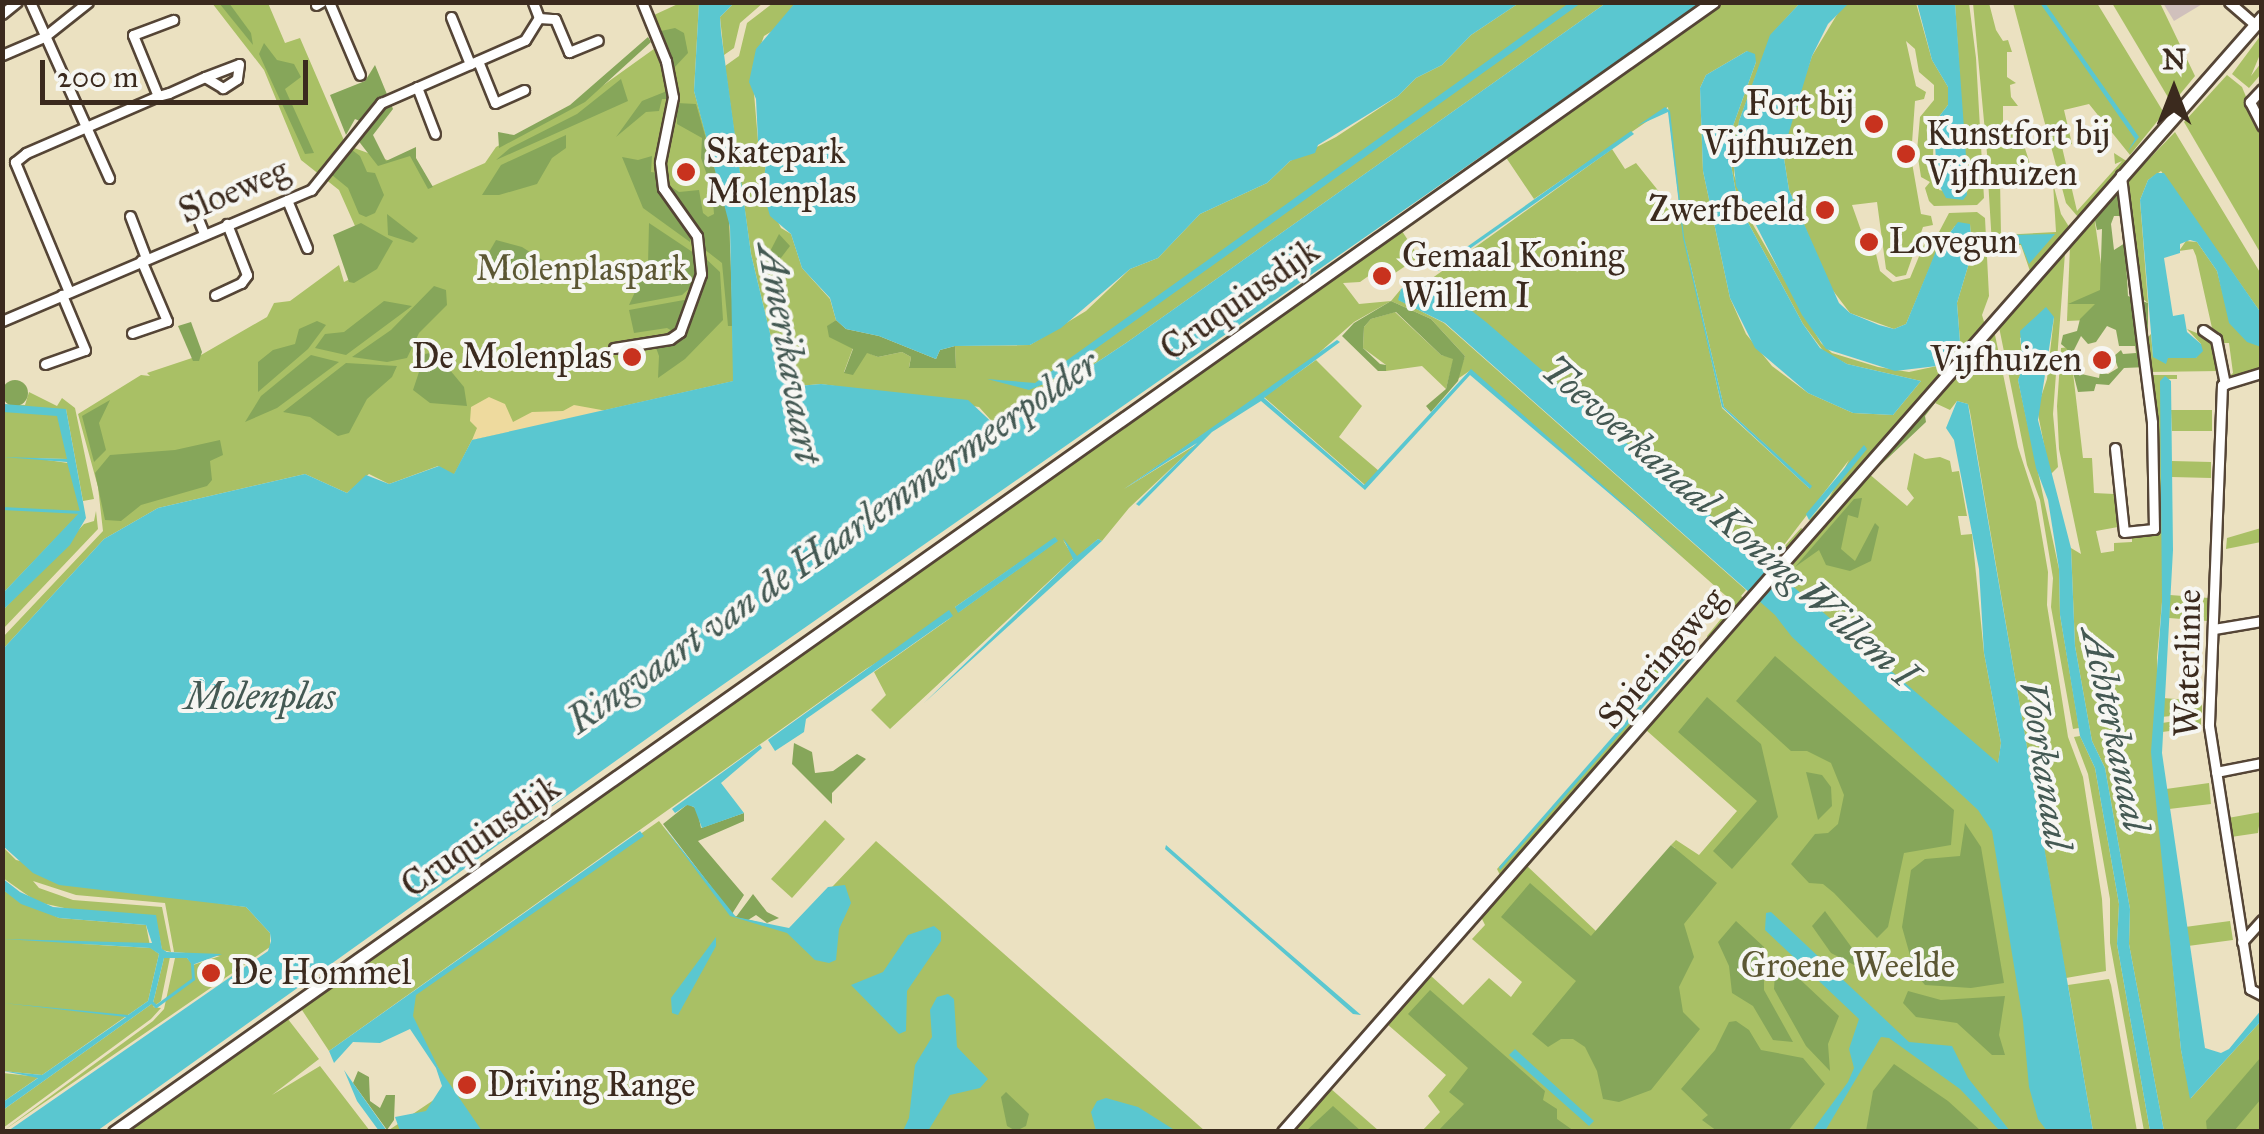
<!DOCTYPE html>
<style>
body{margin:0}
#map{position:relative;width:2264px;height:1134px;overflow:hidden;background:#ebe1c1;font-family:"IM FELL Great Primer",serif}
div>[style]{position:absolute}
.industrial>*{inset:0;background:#d0c0bc}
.green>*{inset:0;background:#a9c065}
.forest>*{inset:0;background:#86a65a}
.round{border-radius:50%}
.sand>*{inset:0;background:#eeda9e}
.water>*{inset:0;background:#5ac7d0}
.stream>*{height:2.5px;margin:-1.25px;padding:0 1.25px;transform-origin:1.25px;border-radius:1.25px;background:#5ac7d0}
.roads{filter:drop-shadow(2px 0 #554536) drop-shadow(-2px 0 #554536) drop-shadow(0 2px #554536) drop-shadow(0 -2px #554536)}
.minor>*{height:9px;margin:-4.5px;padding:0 4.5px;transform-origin:4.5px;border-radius:4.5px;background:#fff}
.tertiary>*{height:11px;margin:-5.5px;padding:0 5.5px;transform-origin:5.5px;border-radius:5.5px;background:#fff}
.dots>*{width:28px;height:28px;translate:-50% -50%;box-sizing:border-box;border:5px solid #f6f6f2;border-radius:50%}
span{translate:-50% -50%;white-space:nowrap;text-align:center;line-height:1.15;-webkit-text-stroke:8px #f6f6f2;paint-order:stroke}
.poi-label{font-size:35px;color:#3b2a1e}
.right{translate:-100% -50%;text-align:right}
.left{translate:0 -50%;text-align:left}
.street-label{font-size:35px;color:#3b2a1e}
.park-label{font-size:35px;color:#5c5733}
.water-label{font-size:38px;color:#445953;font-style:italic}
.frame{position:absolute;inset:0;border:5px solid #3b2a1e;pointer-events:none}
.north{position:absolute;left:2124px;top:40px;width:100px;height:100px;-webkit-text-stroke:8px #f6f6f2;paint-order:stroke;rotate:0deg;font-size:28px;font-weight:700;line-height:40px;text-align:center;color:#3b2a1e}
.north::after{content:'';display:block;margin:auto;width:35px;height:45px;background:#3b2a1e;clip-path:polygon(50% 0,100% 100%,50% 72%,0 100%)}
.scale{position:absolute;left:40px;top:60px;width:268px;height:45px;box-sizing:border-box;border:5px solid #3b2a1e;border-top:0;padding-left:12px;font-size:30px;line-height:35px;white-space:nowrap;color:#3b2a1e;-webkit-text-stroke:8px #f6f6f2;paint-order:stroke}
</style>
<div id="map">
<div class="industrial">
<i style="clip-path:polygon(2163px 3px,2204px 3px,2174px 21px)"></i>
</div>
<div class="green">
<i style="clip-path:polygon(212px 3px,268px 3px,285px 43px,300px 38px,346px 145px,390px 161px,412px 154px,428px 188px,485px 163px,496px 147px,577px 104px,679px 31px,661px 31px,654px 15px,680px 3px,699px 3px,694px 91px,729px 219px,734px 381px,472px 440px,454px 475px,438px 466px,389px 484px,369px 474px,347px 493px,305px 474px,158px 508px,104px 539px,3px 649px,3px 637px,103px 531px,98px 487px,78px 414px,141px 375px,150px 376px,147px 373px,201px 355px,267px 317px,274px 303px,290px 301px,339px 265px,344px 282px,350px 279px,355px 226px,339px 190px,301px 160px,264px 70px)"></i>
<i style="clip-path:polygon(734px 3px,763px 3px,740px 23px,734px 48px,724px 55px,720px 17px)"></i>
<i style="clip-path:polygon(773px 3px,795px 3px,779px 27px,764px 36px,752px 69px,758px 141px,766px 160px,763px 192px,781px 228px,791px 234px,802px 268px,830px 299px,836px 320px,828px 326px,853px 348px,844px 372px,853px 374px,866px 352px,878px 357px,902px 352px,911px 357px,909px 367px,956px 368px,955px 346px,1030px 345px,1086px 311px,1130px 269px,1158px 258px,1200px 214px,1267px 183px,1290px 161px,1336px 137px,1398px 96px,1416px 78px,1442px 65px,1471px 35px,1519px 3px,1606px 3px,1126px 343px,998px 428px,979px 407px,821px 384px,798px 386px,781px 379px,751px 254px,725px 66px,739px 56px,747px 23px)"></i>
<i style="clip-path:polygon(evenodd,1724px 3px,1800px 3px,1771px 35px,1739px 121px,1734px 175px,1752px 223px,1821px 343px,1832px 353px,1878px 367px,1909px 372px,1937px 366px,1960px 341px,1957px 303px,1972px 253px,1970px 224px,1955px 226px,1938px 248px,1906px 324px,1894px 329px,1850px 313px,1831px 288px,1789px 190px,1783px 152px,1789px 123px,1812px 56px,1841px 8px,1849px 3px,1916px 3px,1932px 60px,1948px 87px,1948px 105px,1934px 123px,1933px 159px,1939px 190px,1967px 195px,1955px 3px,1969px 3px,1976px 58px,1984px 198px,1977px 205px,1934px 206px,1929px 201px,1925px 188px,1930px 182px,1921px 177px,1917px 151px,1920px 117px,1934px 100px,1934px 85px,1919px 72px,1915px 49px,1906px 41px,1916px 86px,1926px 92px,1924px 99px,1915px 101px,1911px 157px,1921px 214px,1931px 216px,1933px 225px,1923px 227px,1906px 275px,1896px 277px,1886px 269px,1877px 202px,1852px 205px,1863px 236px,1873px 241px,1880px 271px,1893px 282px,1910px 278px,1925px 242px,1939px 232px,1949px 213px,1977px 212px,1985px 218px,1989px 296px,1982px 315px,1985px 325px,1813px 522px,1809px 520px,1829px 498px,1849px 460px,1774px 558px,1801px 528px,1806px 531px,1770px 571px,1431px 279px,1612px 149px,1625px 169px,1636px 163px,1681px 219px,1668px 107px,1534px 199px,1505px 156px,1724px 3px,1747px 51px,1756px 62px,1733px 126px,1729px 153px,1738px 204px,1803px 324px,1824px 352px,1847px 364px,1921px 381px,1893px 415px,1853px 413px,1808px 393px,1772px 366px,1746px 334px,1730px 298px,1703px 171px,1700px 88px,1706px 75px,1747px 51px,1724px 3px,1684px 237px,1724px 407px,1811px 486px,1809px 488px,1722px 408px,1684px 237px)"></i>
<i style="clip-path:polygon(1973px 3px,1989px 3px,1996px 30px,2003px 41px,2008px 40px,2012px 52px,2007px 52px,2007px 77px,2016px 83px,2010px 85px,2011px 97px,2018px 106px,2003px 106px,2003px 133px,2020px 133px,2031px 167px,2000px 175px,1989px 175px)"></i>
<i style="clip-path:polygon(2013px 3px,2097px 3px,2164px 113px,2130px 155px,2089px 104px,2064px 110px,2072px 144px,2062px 147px,2077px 211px,2122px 161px,2115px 164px,2114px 153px,2128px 162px,2078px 217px,2066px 203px)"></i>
<i style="clip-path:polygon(2112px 3px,2160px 3px,2195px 76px,2172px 104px)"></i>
<i style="clip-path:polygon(2261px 35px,2261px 52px,2251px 76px,2261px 63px,2261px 74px,2249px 88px,2232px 74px)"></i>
<i style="clip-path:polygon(2227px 75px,2242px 87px,2261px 133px,2261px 254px,2184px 122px)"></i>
<i style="clip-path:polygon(2175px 132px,2261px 274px,2261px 313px,2161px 171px,2148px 180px,2140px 200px,2148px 303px,2139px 296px,2135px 263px,2124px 263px,2123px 186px)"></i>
<i style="clip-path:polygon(1988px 179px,2000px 179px,2001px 235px,2056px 232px,2053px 183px,2061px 214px,2071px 230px,2031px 274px,2021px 245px,1992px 245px)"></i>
<i style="clip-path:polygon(2094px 216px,2109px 319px,2067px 321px,2070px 246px)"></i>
<i style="clip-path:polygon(evenodd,1400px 228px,1419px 257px,1392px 275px,1384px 265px,1360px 282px,1343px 283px,1359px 304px,1391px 301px,1401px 289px,1399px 300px,1444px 323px,1746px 590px,1741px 596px,1745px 599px,1708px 641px,1707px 636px,1734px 603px,1471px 370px,1456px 380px,1465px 356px,1431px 319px,1391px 301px,1354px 322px,1312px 359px,1124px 489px,1197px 444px,1129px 508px,1102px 541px,1098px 539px,1077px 557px,1063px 540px,1074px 558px,890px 729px,871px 710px,886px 695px,874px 672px,952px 617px,866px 669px,329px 1051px,300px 1007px,1400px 228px,1055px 538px,1057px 541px,959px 612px,955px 607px,1055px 538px)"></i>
<i style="clip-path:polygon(2186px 241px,2197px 242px,2217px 271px,2223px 294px,2261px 346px,2261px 369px,2227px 378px,2233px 373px,2229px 343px,2221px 343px,2212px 328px,2196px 256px,2193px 249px,2179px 251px)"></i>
<i style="clip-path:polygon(2065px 253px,2053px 414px,2058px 467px,2050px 475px,2037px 409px,2047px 379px,2054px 317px,2020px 338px,2024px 367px,2018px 380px,2059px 569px,2060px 615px,2079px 728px,2073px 729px,2051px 607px,2053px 578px,2040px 500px,2027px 465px,1999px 327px)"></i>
<i style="clip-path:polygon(1395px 312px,1441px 355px,1454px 358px,1446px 389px,1422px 366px,1386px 371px,1386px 365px,1363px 348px,1364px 327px,1371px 319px)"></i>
<i style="clip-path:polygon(2187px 329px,2211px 339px,2219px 371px,2148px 372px,2145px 340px,2151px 334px,2153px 357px,2196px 358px,2201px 344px)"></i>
<i style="clip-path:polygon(1994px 330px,2018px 447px,2036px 502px,2048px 572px,2047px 605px,2068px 737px,2083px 777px,2102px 899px,2106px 971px,2066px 978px,1970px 412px,1968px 404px,1957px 401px,1950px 410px,1935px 403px)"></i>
<i style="clip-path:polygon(2070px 347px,2083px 458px,2092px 458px,2094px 493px,2114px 494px,2118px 527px,2096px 531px,2101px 553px,2114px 551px,2114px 543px,2132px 542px,2132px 535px,2155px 533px,2151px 375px,2177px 375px,2177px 379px,2168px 379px,2162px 431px,2162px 602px,2157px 658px,2166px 894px,2181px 1050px,2191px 1098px,2261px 1021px,2261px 1131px,2164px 1131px,2129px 944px,2130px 909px,2105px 768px,2092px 741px,2075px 646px,2071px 548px,2081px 554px,2059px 449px,2057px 406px,2061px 348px)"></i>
<i style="clip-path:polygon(1316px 360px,1362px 406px,1339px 437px,1379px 471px,1365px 485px,1264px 397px)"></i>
<i style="clip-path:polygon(29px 392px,57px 406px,62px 398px,75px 408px,94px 499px,83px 501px,66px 409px,67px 459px,33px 458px,68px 463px,81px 512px,3px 593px,3px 404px,25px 405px)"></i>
<i style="clip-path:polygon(2171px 410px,2212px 410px,2212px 431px,2172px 431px)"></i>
<i style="clip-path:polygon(1914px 453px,1925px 459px,1940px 457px,1950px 461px,1952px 472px,1959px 471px,1967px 516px,1958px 516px,1961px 535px,1972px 534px,1984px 653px,2001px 743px,1998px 764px,1990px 757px,2048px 1131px,1422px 1131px,1440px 1112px,1428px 1096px,1446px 1075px,1387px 1024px,1430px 975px,1463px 1005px,1489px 978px,1511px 997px,1522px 982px,1472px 939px,1485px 925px,1481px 917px,1526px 865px,1597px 932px,1675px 848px,1671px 845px,1676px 840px,1699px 855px,1737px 811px,1646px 730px,1786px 573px,1868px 473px,1907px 506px,1914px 498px,1907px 489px)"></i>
<i style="clip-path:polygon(2172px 461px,2211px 462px,2211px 478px,2172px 477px)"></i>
<i style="clip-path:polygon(96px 511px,98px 529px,3px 629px,3px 610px,84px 524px,94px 521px)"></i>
<i style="clip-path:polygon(2261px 528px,2261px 542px,2226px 549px,2227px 538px)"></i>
<i style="clip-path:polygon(2170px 595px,2209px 598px,2207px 621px,2169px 618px)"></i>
<i style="clip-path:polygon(1682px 634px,1692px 643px,1690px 648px,1639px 706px,1635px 689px,1639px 675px,1674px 636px)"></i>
<i style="clip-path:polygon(2163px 698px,2202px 701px,2202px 713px,2161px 717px)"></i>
<i style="clip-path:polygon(1637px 714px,1622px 738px,1500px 875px,1497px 869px)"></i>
<i style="clip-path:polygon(2201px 717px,2201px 727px,2162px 732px,2162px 723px)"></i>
<i style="clip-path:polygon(2080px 736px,2095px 768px,2119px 904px,2117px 944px,2150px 1131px,2144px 1131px,2110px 943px,2110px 899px,2088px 774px,2074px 737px)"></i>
<i style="clip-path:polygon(2209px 783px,2211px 804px,2169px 809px,2166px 789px)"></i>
<i style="clip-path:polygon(2261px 812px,2258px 833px,2231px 837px,2228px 818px)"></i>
<i style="clip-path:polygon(825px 820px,845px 839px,792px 898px,771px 879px)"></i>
<i style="clip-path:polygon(659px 821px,732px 915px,790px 931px,876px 841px,1205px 1131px,386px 1132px,450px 1089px,401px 1002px)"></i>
<i style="clip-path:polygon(2px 846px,16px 860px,189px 899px,246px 907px,270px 933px,270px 947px,3px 1131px,153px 1021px,164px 1009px,175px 958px,187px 958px,193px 965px,220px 956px,174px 952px,165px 903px,76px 895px,33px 881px,39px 888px,73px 900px,162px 907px,171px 952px,162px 950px,155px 915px,96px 915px,37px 902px,3px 878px)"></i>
<i style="clip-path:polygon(2px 890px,59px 918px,146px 925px,150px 946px,81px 944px,151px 948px,159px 954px,148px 1001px,42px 1075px,3px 1071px)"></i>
<i style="clip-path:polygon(2230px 921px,2233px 940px,2188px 946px,2185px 927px)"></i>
<i style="clip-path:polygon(170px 957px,161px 1001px,153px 1007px,161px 1008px,151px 1019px,3px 1128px,3px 1110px,153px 1003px,164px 958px)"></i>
<i style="clip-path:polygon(2109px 979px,2111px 985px,2137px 1131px,2093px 1131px,2068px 985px)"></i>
<i style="clip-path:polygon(284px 1014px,319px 1059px,272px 1095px,320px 1066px,370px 1131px,118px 1132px)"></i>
<i style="clip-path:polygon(3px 1073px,39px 1077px,3px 1102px)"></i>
<i style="clip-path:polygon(1330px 1088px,1379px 1131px,1291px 1132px)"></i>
</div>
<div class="forest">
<i style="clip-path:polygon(219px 3px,229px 3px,251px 33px,253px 45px)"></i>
<i style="clip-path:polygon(675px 28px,684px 33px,688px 53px,673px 69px,661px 31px)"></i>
<i style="clip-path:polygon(648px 37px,651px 42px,585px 102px,499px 148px,498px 132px,514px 135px,570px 105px)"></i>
<i style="clip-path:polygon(264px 43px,277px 60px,294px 64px,301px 77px,285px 89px,314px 153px,305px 154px,259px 54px)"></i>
<i style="clip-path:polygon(375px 65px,393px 109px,373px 135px,386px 161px,416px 147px,416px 158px,433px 187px,428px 189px,410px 156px,378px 166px,357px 139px,367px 124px,355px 119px,346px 135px,330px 95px,365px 81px)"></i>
<i style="clip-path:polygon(621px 79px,628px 101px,496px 160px,510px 148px,577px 114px)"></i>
<i style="clip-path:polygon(667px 91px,669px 99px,662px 99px,659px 111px,646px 112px,616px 137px,642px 101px)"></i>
<i style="clip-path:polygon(677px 103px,696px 104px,729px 219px,733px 326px,728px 326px,722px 263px,704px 249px,698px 232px,668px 191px,667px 184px,679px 192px,699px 190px,703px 213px,708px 217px,714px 214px,712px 189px,701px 158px,702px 138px,677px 124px)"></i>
<i style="clip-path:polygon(566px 135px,566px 148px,552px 158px,537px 184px,499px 195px,482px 195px,501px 165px)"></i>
<i style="clip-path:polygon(348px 147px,360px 156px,367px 172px,375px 173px,384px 195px,375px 213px,366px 217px,359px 214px,348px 188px,332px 175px)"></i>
<i style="clip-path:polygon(652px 156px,651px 172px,658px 173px,659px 189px,692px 237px,690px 242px,643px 208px,622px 157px,638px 160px)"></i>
<i style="clip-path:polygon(evenodd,2123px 186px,2122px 216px,2114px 216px,2111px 224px,2114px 250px,2125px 243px,2128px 296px,2148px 303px,2148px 367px,2124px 368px,2109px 385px,2096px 384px,2094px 391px,2078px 392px,2067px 349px,2061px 344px,2063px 335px,2077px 331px,2080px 319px,2095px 304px,2068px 304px,2100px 290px,2102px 229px,2097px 230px,2094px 216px,2123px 186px,2107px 326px,2116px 330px,2119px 346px,2135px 346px,2136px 353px,2123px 354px,2121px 350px,2114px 356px,2118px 368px,2108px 374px,2100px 372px,2099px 378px,2077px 373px,2073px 352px,2081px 336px,2088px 344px,2096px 342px,2107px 326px)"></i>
<i style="clip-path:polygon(387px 214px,418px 238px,413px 243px,388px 235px)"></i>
<i style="clip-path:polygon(361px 223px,393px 241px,377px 269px,354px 283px,349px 282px,333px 235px)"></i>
<i style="clip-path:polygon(649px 223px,694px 253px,697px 267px,692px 286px,682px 295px,629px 305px,648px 264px)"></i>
<i style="clip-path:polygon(779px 234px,790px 246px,774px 267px,763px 265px)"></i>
<i style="clip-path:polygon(496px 240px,522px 247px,555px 268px,563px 281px,541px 284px,481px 266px)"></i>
<i style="clip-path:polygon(705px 258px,720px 272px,723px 320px,685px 359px,658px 378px,659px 356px,655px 345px,672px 342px,689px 331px)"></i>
<i style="clip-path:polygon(434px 286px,446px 290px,447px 305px,419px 333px,407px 358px,387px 362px,352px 357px,391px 330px)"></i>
<i style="clip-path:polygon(684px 300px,688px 302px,684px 321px,674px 332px,667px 328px,634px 333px,629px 310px)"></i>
<i style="clip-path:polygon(384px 301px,412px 306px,346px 355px,315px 348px,325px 334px,344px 332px)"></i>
<i style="clip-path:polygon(1391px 301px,1431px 319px,1465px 356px,1458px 381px,1431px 412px,1426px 406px,1446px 389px,1453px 359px,1441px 355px,1396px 312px,1371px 319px,1364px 327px,1363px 348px,1380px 364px,1386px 365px,1386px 371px,1378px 371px,1342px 336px,1354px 323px)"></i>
<i style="clip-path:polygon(836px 320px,846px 329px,879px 336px,936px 359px,940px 350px,955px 346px,956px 368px,909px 368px,911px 357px,902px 352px,878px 357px,867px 353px,853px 375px,844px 373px,853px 349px,829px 337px,827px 326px)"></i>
<i style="clip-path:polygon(317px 321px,326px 325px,308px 349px,258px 392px,258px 362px,273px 350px,295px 344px,299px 329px)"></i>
<i style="clip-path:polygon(191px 322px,202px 352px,199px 361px,193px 361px,178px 326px)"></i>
<i style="clip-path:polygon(435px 352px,464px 387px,467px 406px,430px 403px,413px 390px,425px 354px)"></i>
<i style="clip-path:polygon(311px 355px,339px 362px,277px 408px,245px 422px,261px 396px)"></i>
<i style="clip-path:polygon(346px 363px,397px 366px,392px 377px,367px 399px,349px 433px,338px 436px,310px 417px,283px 412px)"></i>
<i class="round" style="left:2px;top:380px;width:26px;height:26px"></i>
<i style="clip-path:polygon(110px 400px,99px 423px,106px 450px,94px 462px,82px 416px)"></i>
<i style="clip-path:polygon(1931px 401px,1935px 403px,1925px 416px,1926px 422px,1869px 476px)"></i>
<i style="clip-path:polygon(220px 440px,223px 455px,210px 461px,212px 480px,207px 486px,141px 505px,121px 521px,105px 520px,95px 473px,110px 455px,175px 450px)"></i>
<i style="clip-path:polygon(1862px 498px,1858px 518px,1848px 515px,1841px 549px,1855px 561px,1875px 523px,1879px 527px,1871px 561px,1850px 571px,1826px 565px,1819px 550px,1795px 567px,1854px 499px)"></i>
<i style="clip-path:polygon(1775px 656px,1954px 810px,1951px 845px,1904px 853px,1888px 927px,1877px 938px,1834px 893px,1823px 884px,1809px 883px,1791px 864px,1815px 834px,1828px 833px,1838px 824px,1844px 795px,1831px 763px,1807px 751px,1791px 751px,1736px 701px)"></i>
<i style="clip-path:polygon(1707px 697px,1761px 744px,1778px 817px,1732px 869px,1713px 851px,1757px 801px,1678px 732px)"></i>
<i style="clip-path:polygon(794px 743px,812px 752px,815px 773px,833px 771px,857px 754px,866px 759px,832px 793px,832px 804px,792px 764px)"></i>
<i style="clip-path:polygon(1806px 772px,1822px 775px,1831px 787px,1832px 806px,1818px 820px)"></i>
<i style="clip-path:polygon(688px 804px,697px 809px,701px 828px,744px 813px,744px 821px,698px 841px,744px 895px,732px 914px,663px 824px)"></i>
<i style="clip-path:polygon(1965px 823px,1981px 847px,2004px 983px,1971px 988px,1925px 985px,1915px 973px,1902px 927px,1911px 870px,1925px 859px,1960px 856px)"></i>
<i style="clip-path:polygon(1671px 845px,1717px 883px,1684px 924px,1694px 957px,1679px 987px,1683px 1012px,1700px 1029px,1651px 1090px,1619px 1102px,1603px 1099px,1597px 1071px,1585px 1047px,1573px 1039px,1561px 1039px,1548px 1047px,1532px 1034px,1576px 981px,1501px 917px,1530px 883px,1591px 936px)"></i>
<i style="clip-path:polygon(753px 894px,767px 912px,779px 918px,767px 923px,756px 915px,748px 920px,736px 917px)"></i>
<i style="clip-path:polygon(1825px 911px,1863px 963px,1860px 968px,1831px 953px,1812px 926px)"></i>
<i style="clip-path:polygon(1736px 921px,1764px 947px,1764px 990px,1793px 1042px,1773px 1040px,1753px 1006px,1732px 993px,1729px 966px,1718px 942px)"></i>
<i style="clip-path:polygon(1776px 957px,1839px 1016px,1828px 1044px,1830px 1071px,1806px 1046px,1774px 989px)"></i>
<i style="clip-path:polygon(1430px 990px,1545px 1091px,1543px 1100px,1557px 1109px,1557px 1119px,1574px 1131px,1438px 1131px,1464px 1104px,1449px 1092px,1468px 1068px,1408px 1014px)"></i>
<i style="clip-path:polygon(1908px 991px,1941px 1000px,2005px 996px,1999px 1035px,2005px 1055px,1992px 1055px,1957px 1023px,1916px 1017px,1903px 1003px)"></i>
<i style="clip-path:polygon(1736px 1021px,1749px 1030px,1761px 1050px,1803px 1058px,1825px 1084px,1788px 1131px,1717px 1131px,1702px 1120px,1708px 1115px,1681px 1089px,1715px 1050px,1729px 1022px)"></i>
<i style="clip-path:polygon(2261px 1057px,2261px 1099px,2234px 1131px,2207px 1131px,2206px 1121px)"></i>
<i style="clip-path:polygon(1894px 1064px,1948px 1101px,1981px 1131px,1866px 1131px,1873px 1091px)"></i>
<i style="clip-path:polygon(358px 1071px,369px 1077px,370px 1101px,380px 1108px,386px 1095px,395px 1095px,394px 1120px,387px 1130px,353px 1083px)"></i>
<i style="clip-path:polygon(1006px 1092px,1029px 1114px,1026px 1126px,1016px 1131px,1007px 1126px,1001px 1097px)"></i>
<i style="clip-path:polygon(1333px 1106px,1361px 1131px,1306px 1131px)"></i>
</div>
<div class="sand">
<i style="clip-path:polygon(489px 397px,505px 404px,513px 422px,532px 412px,563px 411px,574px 405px,607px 411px,472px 440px,477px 428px,470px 421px,471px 407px)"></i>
</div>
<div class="water">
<i style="clip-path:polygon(699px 3px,734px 3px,720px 17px,721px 32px,751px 254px,781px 379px,798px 386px,821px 384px,968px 400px,998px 428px,1126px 343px,1606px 3px,1701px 3px,701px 700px,97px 1131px,8px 1131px,268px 951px,271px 941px,270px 933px,246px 907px,59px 885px,33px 873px,3px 846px,3px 649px,104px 539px,158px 508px,305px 474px,347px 493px,366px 475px,389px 484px,439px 466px,454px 474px,472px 440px,733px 381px,730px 227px,694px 91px)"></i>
<i style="clip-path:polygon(795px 3px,795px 2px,1519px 3px,1471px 35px,1442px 65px,1416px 78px,1398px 96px,1318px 145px,1315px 153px,1290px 161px,1267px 183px,1200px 214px,1158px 258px,1130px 269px,1061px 328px,1030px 345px,955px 346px,940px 350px,936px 359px,879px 336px,846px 329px,836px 320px,830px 298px,802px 268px,791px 234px,770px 216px,763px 192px,766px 160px,758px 141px,756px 99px,749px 82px,756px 49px)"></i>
<i style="clip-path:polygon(1569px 3px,1581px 3px,1049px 382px,1029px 390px,987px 379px,1035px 383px)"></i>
<i style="clip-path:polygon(1800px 3px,1849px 3px,1828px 24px,1812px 56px,1783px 152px,1789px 190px,1839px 303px,1850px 313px,1879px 325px,1894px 329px,1906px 324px,1936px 251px,1958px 222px,1970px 224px,1972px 253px,1957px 303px,1960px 342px,1937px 366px,1895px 371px,1826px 349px,1802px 315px,1736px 186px,1733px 156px,1739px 121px,1770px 35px)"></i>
<i style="clip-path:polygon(1917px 3px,1955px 3px,1966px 156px,1967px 195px,1963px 200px,1946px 198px,1937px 181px,1934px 123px,1948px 105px,1948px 87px,1932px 60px)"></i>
<i style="clip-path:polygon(2040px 3px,2045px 3px,2139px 137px,2128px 151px,2135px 139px)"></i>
<i style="clip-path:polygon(1747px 51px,1755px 54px,1756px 62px,1733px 126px,1729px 153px,1738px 204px,1803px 324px,1820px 348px,1847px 364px,1921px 381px,1893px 415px,1853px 413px,1808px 393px,1755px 348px,1730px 298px,1703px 171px,1700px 88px,1706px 75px)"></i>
<i style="clip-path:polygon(1665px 107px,1670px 111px,1684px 237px,1724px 407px,1812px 486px,1810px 489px,1722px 407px,1683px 238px,1668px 112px,1637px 126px)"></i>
<i style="clip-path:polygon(1631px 131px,1634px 134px,1438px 271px,1437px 268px)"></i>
<i style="clip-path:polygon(2157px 173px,2164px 173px,2261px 313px,2261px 347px,2247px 342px,2229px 323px,2217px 271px,2197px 242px,2190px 240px,2180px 244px,2180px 253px,2164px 258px,2173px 316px,2184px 314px,2187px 332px,2201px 344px,2203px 351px,2196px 358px,2168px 358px,2166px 364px,2153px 357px,2140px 200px,2148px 180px)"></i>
<i style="clip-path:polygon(2055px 234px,2029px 264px,2021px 244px,2006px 240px,2007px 235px)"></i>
<i style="clip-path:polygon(1419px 277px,1431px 279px,1486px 322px,1998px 763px,2001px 743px,1984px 653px,1979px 569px,1954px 440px,1946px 428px,1957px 401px,1968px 404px,2093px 1131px,2047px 1131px,2038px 1119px,2029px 1087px,2023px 1021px,1992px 831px,1978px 810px,1792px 637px,1775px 615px,1445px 323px,1398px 300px,1401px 289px)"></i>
<i style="clip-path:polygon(2046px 307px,2054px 317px,2038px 420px,2071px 548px,2075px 646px,2092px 741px,2105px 768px,2130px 909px,2129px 944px,2164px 1131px,2150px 1131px,2117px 944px,2119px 904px,2095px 768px,2080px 736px,2060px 615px,2059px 569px,2048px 500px,2036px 468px,2018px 380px,2023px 367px,2020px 331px)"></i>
<i style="clip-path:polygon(1337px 340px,1340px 342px,1264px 398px,1364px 485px,1471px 369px,1684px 557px,1470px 375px,1365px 490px,1261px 401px,1212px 432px,1139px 506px,1136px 504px,1197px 443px,1124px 489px)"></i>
<i style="clip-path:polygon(2165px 376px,2171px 381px,2173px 550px,2162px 753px,2205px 1048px,2221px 1053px,2229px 1049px,2262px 1009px,2261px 1021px,2190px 1099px,2181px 1050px,2151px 752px,2162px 602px,2160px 381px)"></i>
<i style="clip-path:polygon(3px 404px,66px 409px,86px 518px,70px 545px,3px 610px,3px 593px,80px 512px,67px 462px,3px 457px,67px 459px,57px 416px,3px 412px)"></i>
<i style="clip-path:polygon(1864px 445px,1867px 449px,1809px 520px,1806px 514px)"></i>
<i style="clip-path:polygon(1055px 537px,1058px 541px,958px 613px,955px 607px)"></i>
<i style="clip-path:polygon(1063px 538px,1077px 556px,1098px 539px,1102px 541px,924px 703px,1073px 559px)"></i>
<i style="clip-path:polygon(949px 610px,953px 616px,806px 719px,804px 732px,775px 751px,768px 740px)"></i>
<i style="clip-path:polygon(1690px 648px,1690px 654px,1500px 870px,1499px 867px)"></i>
<i style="clip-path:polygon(760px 745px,762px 748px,721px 783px,744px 813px,702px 828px,694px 807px,687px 805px,675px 813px,672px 809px)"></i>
<i style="clip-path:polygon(663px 826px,736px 917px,789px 928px,828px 887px,845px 885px,851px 903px,839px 929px,836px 960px,829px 963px,815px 960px,787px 933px,730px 916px)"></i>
<i style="clip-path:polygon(640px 831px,644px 836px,416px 995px,413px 1016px,438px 1067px,482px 1131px,400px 1131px,395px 1117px,426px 1111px,442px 1086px,436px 1068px,410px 1029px,380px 1043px,353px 1042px,334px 1063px,329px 1051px)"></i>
<i style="clip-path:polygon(1166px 845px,1251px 920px,1361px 1015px,1353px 1014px,1165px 849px)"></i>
<i style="clip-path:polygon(2px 878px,20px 892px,53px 907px,156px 915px,162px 949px,167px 952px,222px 954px,192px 965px,187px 958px,164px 958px,153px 1003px,3px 1110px,3px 1102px,38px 1078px,3px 1071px,42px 1075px,126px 1017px,3px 1003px,128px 1015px,148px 1001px,159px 954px,150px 948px,3px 939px,152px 943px,146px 925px,59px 918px,21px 904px,3px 890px)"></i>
<i style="clip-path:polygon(1771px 912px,1909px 1042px,1952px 1046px,1968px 1078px,2010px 1131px,2000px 1131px,1960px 1089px,1889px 1038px,1881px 1037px,1825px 1131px,1812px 1131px,1848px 1082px,1854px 1068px,1849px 1049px,1859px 1019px,1765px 930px,1766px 913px)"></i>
<i style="clip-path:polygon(934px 926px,941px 932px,941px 941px,907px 991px,906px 1031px,899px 1034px,851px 985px,883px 972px,908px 935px)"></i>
<i style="clip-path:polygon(716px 937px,716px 946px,678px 1015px,672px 1013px,671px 998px)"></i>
<i style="clip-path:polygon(948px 994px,954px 999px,957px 1047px,988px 1079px,980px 1088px,950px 1095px,928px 1131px,903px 1131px,909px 1118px,915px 1065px,932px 1037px,930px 1010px,937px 997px)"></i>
<i style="clip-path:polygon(1515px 1049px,1594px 1121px,1589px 1126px,1509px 1055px)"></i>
<i style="clip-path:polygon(344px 1070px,353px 1083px,387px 1131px,379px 1131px,357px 1101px)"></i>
<i style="clip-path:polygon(1106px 1098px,1138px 1107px,1176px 1131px,1096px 1131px,1091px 1112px,1097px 1101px)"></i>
</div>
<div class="stream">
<i style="left:2px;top:508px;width:79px;rotate:2.9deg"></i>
<i style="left:153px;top:1003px;width:4px;rotate:45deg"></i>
<i style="left:156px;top:1006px;width:46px;rotate:-36.1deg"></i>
<i style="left:193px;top:979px;width:14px;rotate:-94deg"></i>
</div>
<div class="roads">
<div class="minor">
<i style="left:30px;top:2px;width:193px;rotate:65.8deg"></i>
<i style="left:329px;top:2px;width:79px;rotate:67deg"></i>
<i style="left:2229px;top:2px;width:33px;rotate:41deg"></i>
<i style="left:316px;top:5px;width:6px;rotate:-31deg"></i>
<i style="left:2px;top:14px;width:19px;rotate:-39deg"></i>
<i style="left:451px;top:17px;width:51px;rotate:68deg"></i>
<i style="left:539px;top:18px;width:16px;rotate:4deg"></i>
<i style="left:555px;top:19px;width:36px;rotate:67deg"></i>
<i style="left:569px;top:52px;width:31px;rotate:-22deg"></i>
<i style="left:2px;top:55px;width:46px;rotate:-23.2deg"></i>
<i style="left:44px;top:37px;width:56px;rotate:-38.5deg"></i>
<i style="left:478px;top:61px;width:45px;rotate:68deg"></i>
<i style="left:495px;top:103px;width:32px;rotate:-24deg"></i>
<i style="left:417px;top:87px;width:50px;rotate:69deg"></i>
<i style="left:2262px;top:89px;width:18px;rotate:133deg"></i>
<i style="left:2250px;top:102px;width:27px;rotate:63deg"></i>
<i style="left:158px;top:96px;width:66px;rotate:-112.3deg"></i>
<i style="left:133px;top:35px;width:43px;rotate:-20.6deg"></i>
<i style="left:190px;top:199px;width:38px;rotate:68deg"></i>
<i style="left:287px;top:200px;width:52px;rotate:67.4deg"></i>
<i style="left:130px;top:216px;width:45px;rotate:69.1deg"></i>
<i style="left:69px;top:292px;width:141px;rotate:-112.6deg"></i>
<i style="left:15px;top:162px;width:14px;rotate:-39deg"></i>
<i style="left:26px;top:153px;width:144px;rotate:-23.4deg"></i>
<i style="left:158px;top:96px;width:11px;rotate:-15deg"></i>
<i style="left:169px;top:93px;width:39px;rotate:-24deg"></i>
<i style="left:205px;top:77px;width:36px;rotate:-21deg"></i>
<i style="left:239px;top:64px;width:15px;rotate:98deg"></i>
<i style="left:237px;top:79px;width:17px;rotate:147deg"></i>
<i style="left:223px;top:88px;width:21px;rotate:-149deg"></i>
<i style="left:215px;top:295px;width:29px;rotate:-25deg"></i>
<i style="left:241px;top:283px;width:10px;rotate:-53deg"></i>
<i style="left:247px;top:275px;width:55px;rotate:-111.4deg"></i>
<i style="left:2px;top:321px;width:336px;rotate:-23deg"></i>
<i style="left:311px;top:190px;width:112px;rotate:-51.2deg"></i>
<i style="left:381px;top:103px;width:157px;rotate:-23.6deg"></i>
<i style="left:525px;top:40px;width:26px;rotate:-58deg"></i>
<i style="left:539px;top:18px;width:17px;rotate:-111deg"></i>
<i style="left:2203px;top:330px;width:16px;rotate:35deg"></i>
<i style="left:2216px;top:339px;width:46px;rotate:78.7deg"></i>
<i style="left:2225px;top:384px;width:3px;rotate:162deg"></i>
<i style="left:2222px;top:385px;width:341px;rotate:92.2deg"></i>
<i style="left:2209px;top:726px;width:266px;rotate:81.1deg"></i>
<i style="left:2250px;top:989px;width:13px;rotate:27deg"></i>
<i style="left:132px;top:333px;width:37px;rotate:-19deg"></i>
<i style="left:167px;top:321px;width:66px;rotate:-113.1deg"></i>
<i style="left:614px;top:348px;width:57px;rotate:-9.1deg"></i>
<i style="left:670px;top:339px;width:12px;rotate:-35deg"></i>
<i style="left:680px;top:332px;width:62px;rotate:-70.1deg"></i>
<i style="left:701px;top:274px;width:38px;rotate:-96deg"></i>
<i style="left:697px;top:236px;width:59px;rotate:-125.3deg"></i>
<i style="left:663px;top:188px;width:26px;rotate:-97deg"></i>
<i style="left:660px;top:162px;width:66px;rotate:-78.7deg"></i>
<i style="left:673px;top:97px;width:37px;rotate:-101deg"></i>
<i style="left:666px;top:61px;width:64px;rotate:-112.1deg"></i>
<i style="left:45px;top:364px;width:42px;rotate:-19.3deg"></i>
<i style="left:85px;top:350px;width:60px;rotate:-112.7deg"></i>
<i style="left:2225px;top:384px;width:39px;rotate:-17deg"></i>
<i style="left:2115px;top:448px;width:84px;rotate:83.9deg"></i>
<i style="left:2124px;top:532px;width:30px;rotate:-6deg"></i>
<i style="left:2154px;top:529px;width:107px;rotate:-91.1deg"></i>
<i style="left:2152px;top:422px;width:249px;rotate:-97.2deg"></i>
<i style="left:2214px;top:629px;width:49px;rotate:-9.5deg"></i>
<i style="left:2216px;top:772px;width:47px;rotate:-11.1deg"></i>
<i style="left:2242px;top:942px;width:30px;rotate:-48deg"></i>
</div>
<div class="tertiary">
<i style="left:114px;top:1132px;width:1958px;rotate:-35.25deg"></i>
<i style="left:1283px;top:1132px;width:1484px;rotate:-48.72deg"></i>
</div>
</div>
<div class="dots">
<i style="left:1874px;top:124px;background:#c8321e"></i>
<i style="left:1906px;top:154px;background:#c8321e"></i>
<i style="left:686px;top:172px;background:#c8321e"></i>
<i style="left:1825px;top:210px;background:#c8321e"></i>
<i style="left:1869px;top:242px;background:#c8321e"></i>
<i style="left:1382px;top:276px;background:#c8321e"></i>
<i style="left:632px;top:357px;background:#c8321e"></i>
<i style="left:2102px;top:360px;background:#c8321e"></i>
<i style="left:211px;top:973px;background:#c8321e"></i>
<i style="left:467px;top:1085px;background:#c8321e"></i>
</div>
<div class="poi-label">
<span class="right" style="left:1854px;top:124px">Fort bij<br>Vijfhuizen</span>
<span class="left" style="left:1926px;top:154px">Kunstfort bij<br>Vijfhuizen</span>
<span class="left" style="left:706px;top:172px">Skatepark<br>Molenplas</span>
<span class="right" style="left:1805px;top:210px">Zwerfbeeld</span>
<span class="left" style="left:1889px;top:242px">Lovegun</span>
<span class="left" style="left:1402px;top:276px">Gemaal Koning<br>Willem I</span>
<span class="right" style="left:612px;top:357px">De Molenplas</span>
<span class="right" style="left:2082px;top:360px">Vijfhuizen</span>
<span class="left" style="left:231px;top:973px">De Hommel</span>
<span class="left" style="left:487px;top:1085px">Driving Range</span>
</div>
<div class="street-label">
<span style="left:234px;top:191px;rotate:-23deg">Sloeweg</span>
<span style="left:1240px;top:300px;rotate:-35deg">Cruquiusdijk</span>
<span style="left:1662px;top:658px;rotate:-49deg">Spieringweg</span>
<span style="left:2188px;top:663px;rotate:-89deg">Waterlinie</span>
<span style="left:481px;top:837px;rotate:-35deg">Cruquiusdijk</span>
</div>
<div class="park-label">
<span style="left:582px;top:269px">Molenplaspark</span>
<span style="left:1848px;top:966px">Groene Weelde</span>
</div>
<div class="water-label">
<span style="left:789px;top:353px;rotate:80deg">Amerikavaart</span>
<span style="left:1729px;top:522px;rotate:41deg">Toevoerkanaal Koning Willem I</span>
<span style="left:833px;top:542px;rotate:-35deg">Ringvaart van de Haarlemmermeerpolder</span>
<span style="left:260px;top:697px">Molenplas</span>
<span style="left:2115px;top:729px;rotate:78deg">Achterkanaal</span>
<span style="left:2045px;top:765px;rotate:81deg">Voorkanaal</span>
</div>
<div class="frame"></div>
<div class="north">N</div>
<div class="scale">200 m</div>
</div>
